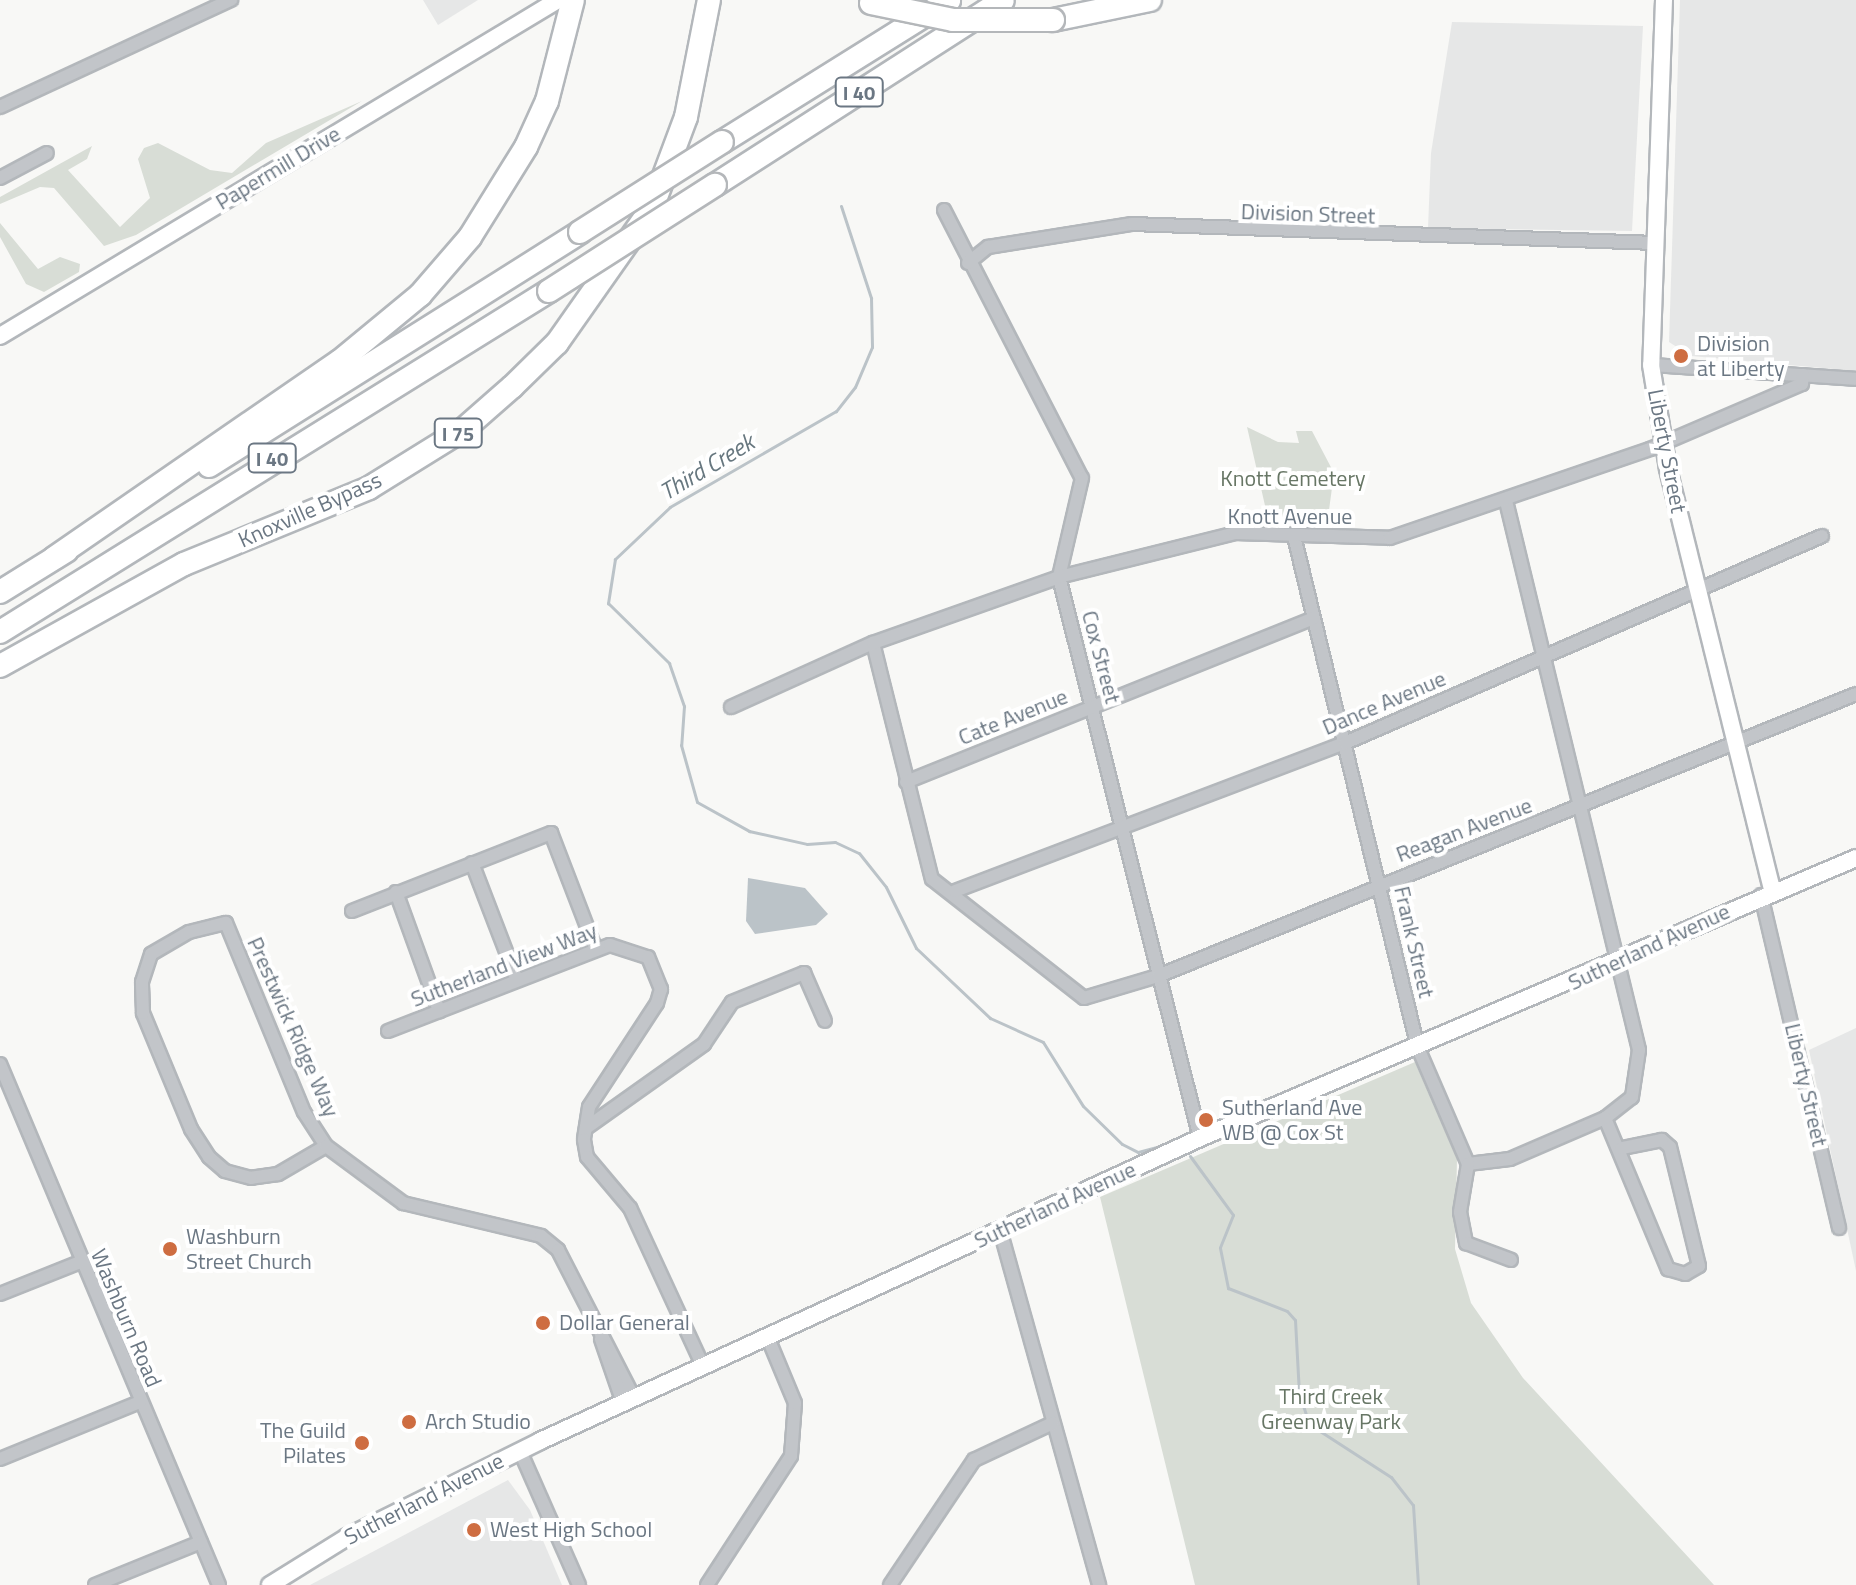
<!DOCTYPE html>
<style>
body{margin:0}
#map{position:relative;width:1856px;height:1585px;overflow:hidden;background:#f8f8f6;font-family:"Titillium Web",sans-serif}
div>[style]{position:absolute}
.built>*{inset:0;background:#e6e7e7}
.green>*{inset:0;background:#d8ddd6}
.water>*{inset:0;background:#bbc3c8}
.stream>*{height:3px;margin:-1.5px;padding:0 1.5px;transform-origin:1.5px;border-radius:1.5px;background:#bbc3c8}
.roads{filter:drop-shadow(2px 0 #b3b7bb) drop-shadow(-2px 0 #b3b7bb) drop-shadow(0 2px #b3b7bb) drop-shadow(0 -2px #b3b7bb)}
.street>*{height:12px;margin:-6px;padding:0 6px;transform-origin:6px;border-radius:6px;background:#c2c5c9}
.secondary>*{height:16px;margin:-8px;padding:0 8px;transform-origin:8px;border-radius:8px;background:#fff}
.highway>*{height:22px;margin:-11px;padding:0 11px;transform-origin:11px;border-radius:11px;background:#fff}
.bridges{filter:drop-shadow(2px 0 #b4b7ba) drop-shadow(-2px 0 #b4b7ba) drop-shadow(0 2px #b4b7ba) drop-shadow(0 -2px #b4b7ba)}
.highway-bridge>*{height:22px;margin:-11px;padding:0 11px;transform-origin:11px;border-radius:11px;background:#fff}
.dots>*{width:22px;height:22px;translate:-50% -50%;box-sizing:border-box;border:4px solid #fff;border-radius:50%}
span{translate:-50% -50%;white-space:nowrap;text-align:center;line-height:1.15;-webkit-text-stroke:8px #fff;paint-order:stroke}
.shield-label span{padding:2px 6px;background:#fff;border:2px solid;border-radius:6px;-webkit-text-stroke-width:0}
.shield-label{font-size:20px;color:#6b7783;font-weight:700}
.street-label{font-size:22px;color:#6b7783}
.poi-label{font-size:22px;color:#6b7783}
.left{translate:0 -50%;text-align:left}
.right{translate:-100% -50%;text-align:right}
.park-label{font-size:22px;color:#677665}
.water-label{font-size:24px;color:#67777f;font-style:italic}
</style>
<div id="map">
<div class="built">
<i style="clip-path:polygon(423px 0,478px 0,438px 25px)"></i>
<i style="clip-path:polygon(1680px 0,1856px 0,1856px 371px,1691px 356px,1669px 342px)"></i>
<i style="clip-path:polygon(1452px 22px,1643px 26px,1632px 231px,1428px 228px,1431px 153px)"></i>
<i style="clip-path:polygon(1856px 1028px,1856px 1271px,1809px 1050px)"></i>
<i style="clip-path:polygon(508px 1480px,530px 1510px,562px 1585px,310px 1585px)"></i>
</div>
<div class="green">
<i style="clip-path:polygon(362px 101px,136px 235px,104px 246px,54px 188px,40px 187px,0 204px,0 197px,92px 146px,87px 159px,68px 170px,120px 227px,150px 198px,138px 159px,144px 148px,158px 143px,210px 170px,232px 173px,266px 143px)"></i>
<i style="clip-path:polygon(0 223px,38px 269px,60px 257px,80px 264px,79px 272px,44px 292px,26px 284px,0 237px)"></i>
<i style="clip-path:polygon(1247px 427px,1278px 442px,1299px 443px,1296px 431px,1312px 431px,1334px 473px,1327px 525px,1269px 523px)"></i>
<i style="clip-path:polygon(1415px 1062px,1457px 1159px,1455px 1249px,1471px 1303px,1523px 1378px,1714px 1585px,1195px 1585px,1100px 1197px)"></i>
</div>
<div class="water">
<i style="clip-path:polygon(748px 878px,805px 888px,828px 914px,816px 925px,755px 934px,746px 921px)"></i>
</div>
<div class="stream">
<i style="left:841px;top:206px;width:97px;rotate:71.9deg"></i>
<i style="left:871px;top:298px;width:49px;rotate:88.8deg"></i>
<i style="left:872px;top:347px;width:43px;rotate:113deg"></i>
<i style="left:855px;top:387px;width:31px;rotate:128deg"></i>
<i style="left:836px;top:411px;width:192px;rotate:150deg"></i>
<i style="left:670px;top:507px;width:76px;rotate:136.6deg"></i>
<i style="left:615px;top:559px;width:45px;rotate:99deg"></i>
<i style="left:608px;top:603px;width:86px;rotate:44.5deg"></i>
<i style="left:669px;top:663px;width:46px;rotate:70.8deg"></i>
<i style="left:684px;top:706px;width:39px;rotate:94deg"></i>
<i style="left:681px;top:745px;width:59px;rotate:74.3deg"></i>
<i style="left:697px;top:802px;width:60px;rotate:29.1deg"></i>
<i style="left:749px;top:831px;width:59px;rotate:12.6deg"></i>
<i style="left:807px;top:844px;width:28px;rotate:-4deg"></i>
<i style="left:835px;top:842px;width:26px;rotate:25deg"></i>
<i style="left:859px;top:853px;width:43px;rotate:51.5deg"></i>
<i style="left:886px;top:887px;width:68px;rotate:63.8deg"></i>
<i style="left:916px;top:948px;width:102px;rotate:43.4deg"></i>
<i style="left:990px;top:1018px;width:58px;rotate:24.4deg"></i>
<i style="left:1043px;top:1042px;width:75px;rotate:58deg"></i>
<i style="left:1083px;top:1106px;width:54px;rotate:44.3deg"></i>
<i style="left:1122px;top:1144px;width:18px;rotate:27deg"></i>
<i style="left:1138px;top:1152px;width:34px;rotate:-15deg"></i>
<i style="left:1190px;top:1156px;width:73px;rotate:53.9deg"></i>
<i style="left:1233px;top:1215px;width:35px;rotate:112deg"></i>
<i style="left:1220px;top:1248px;width:41px;rotate:78.7deg"></i>
<i style="left:1228px;top:1288px;width:63px;rotate:21.3deg"></i>
<i style="left:1287px;top:1311px;width:12px;rotate:48deg"></i>
<i style="left:1295px;top:1320px;width:73px;rotate:86.9deg"></i>
<i style="left:1299px;top:1393px;width:33px;rotate:72deg"></i>
<i style="left:1309px;top:1424px;width:98px;rotate:32.9deg"></i>
<i style="left:1391px;top:1477px;width:36px;rotate:52deg"></i>
<i style="left:1413px;top:1505px;width:80px;rotate:86.4deg"></i>
</div>
<div class="roads">
<div class="street">
<i style="left:0;top:107px;width:255px;rotate:-24.9deg"></i>
<i style="left:0;top:178px;width:53px;rotate:-28deg"></i>
<i style="left:944px;top:210px;width:301px;rotate:62.8deg"></i>
<i style="left:1082px;top:478px;width:102px;rotate:103.1deg"></i>
<i style="left:1059px;top:577px;width:578px;rotate:75.89deg"></i>
<i style="left:968px;top:263px;width:26px;rotate:-39deg"></i>
<i style="left:988px;top:247px;width:146px;rotate:-9.1deg"></i>
<i style="left:1132px;top:224px;width:523px;rotate:2.08deg"></i>
<i style="left:1651px;top:365px;width:205px;rotate:3.9deg"></i>
<i style="left:1506px;top:501px;width:565px;rotate:76.38deg"></i>
<i style="left:1639px;top:1050px;width:48px;rotate:98.5deg"></i>
<i style="left:1632px;top:1097px;width:34px;rotate:142deg"></i>
<i style="left:1605px;top:1118px;width:164px;rotate:67.4deg"></i>
<i style="left:1668px;top:1269px;width:18px;rotate:16deg"></i>
<i style="left:1685px;top:1274px;width:16px;rotate:-30deg"></i>
<i style="left:1699px;top:1266px;width:122px;rotate:-103.7deg"></i>
<i style="left:1670px;top:1147px;width:11px;rotate:-139deg"></i>
<i style="left:1662px;top:1140px;width:41px;rotate:168.7deg"></i>
<i style="left:1294px;top:536px;width:527px;rotate:76.39deg"></i>
<i style="left:1418px;top:1048px;width:126px;rotate:66.7deg"></i>
<i style="left:873px;top:643px;width:243px;rotate:76deg"></i>
<i style="left:932px;top:879px;width:193px;rotate:38.1deg"></i>
<i style="left:1084px;top:998px;width:77px;rotate:-16.6deg"></i>
<i style="left:1158px;top:976px;width:753px;rotate:-22deg"></i>
<i style="left:731px;top:707px;width:156px;rotate:-24.3deg"></i>
<i style="left:873px;top:643px;width:197px;rotate:-19.5deg"></i>
<i style="left:1059px;top:577px;width:181px;rotate:-14deg"></i>
<i style="left:1235px;top:533px;width:155px;rotate:1.8deg"></i>
<i style="left:1390px;top:538px;width:275px;rotate:-18.9deg"></i>
<i style="left:1650px;top:449px;width:165px;rotate:-23.2deg"></i>
<i style="left:1802px;top:384px;width:9px;rotate:-84deg"></i>
<i style="left:906px;top:782px;width:439px;rotate:-21.9deg"></i>
<i style="left:472px;top:863px;width:125px;rotate:69deg"></i>
<i style="left:955px;top:891px;width:417px;rotate:-20.8deg"></i>
<i style="left:1345px;top:743px;width:520px;rotate:-23.46deg"></i>
<i style="left:396px;top:892px;width:127px;rotate:70.1deg"></i>
<i style="left:1761px;top:895px;width:342px;rotate:76.8deg"></i>
<i style="left:352px;top:911px;width:214px;rotate:-21.4deg"></i>
<i style="left:551px;top:833px;width:125px;rotate:69deg"></i>
<i style="left:388px;top:1031px;width:238px;rotate:-21.2deg"></i>
<i style="left:610px;top:945px;width:40px;rotate:18deg"></i>
<i style="left:648px;top:957px;width:35px;rotate:68deg"></i>
<i style="left:661px;top:989px;width:15px;rotate:106deg"></i>
<i style="left:657px;top:1003px;width:124px;rotate:123.2deg"></i>
<i style="left:589px;top:1107px;width:33px;rotate:99deg"></i>
<i style="left:584px;top:1140px;width:17px;rotate:80deg"></i>
<i style="left:587px;top:1157px;width:67px;rotate:49.9deg"></i>
<i style="left:630px;top:1208px;width:174px;rotate:65.2deg"></i>
<i style="left:0;top:1064px;width:565px;rotate:67.2deg"></i>
<i style="left:586px;top:1128px;width:145px;rotate:-35.4deg"></i>
<i style="left:704px;top:1044px;width:50px;rotate:-56.3deg"></i>
<i style="left:732px;top:1002px;width:78px;rotate:-21.9deg"></i>
<i style="left:804px;top:973px;width:52px;rotate:66.4deg"></i>
<i style="left:326px;top:1146px;width:56px;rotate:149.7deg"></i>
<i style="left:278px;top:1174px;width:27px;rotate:172deg"></i>
<i style="left:251px;top:1178px;width:27px;rotate:-165deg"></i>
<i style="left:225px;top:1171px;width:21px;rotate:-139deg"></i>
<i style="left:209px;top:1157px;width:33px;rotate:-123deg"></i>
<i style="left:191px;top:1129px;width:126px;rotate:-112.5deg"></i>
<i style="left:143px;top:1013px;width:31px;rotate:-92deg"></i>
<i style="left:142px;top:982px;width:29px;rotate:-72deg"></i>
<i style="left:151px;top:954px;width:44px;rotate:-30.1deg"></i>
<i style="left:189px;top:932px;width:38px;rotate:-14deg"></i>
<i style="left:226px;top:923px;width:204px;rotate:67.6deg"></i>
<i style="left:304px;top:1112px;width:40px;rotate:57.1deg"></i>
<i style="left:326px;top:1146px;width:96px;rotate:36.5deg"></i>
<i style="left:403px;top:1203px;width:142px;rotate:13.4deg"></i>
<i style="left:541px;top:1236px;width:22px;rotate:39deg"></i>
<i style="left:558px;top:1250px;width:166px;rotate:62.8deg"></i>
<i style="left:1468px;top:1164px;width:42px;rotate:-6.8deg"></i>
<i style="left:1510px;top:1159px;width:103px;rotate:-23.3deg"></i>
<i style="left:1468px;top:1164px;width:49px;rotate:99.5deg"></i>
<i style="left:1460px;top:1212px;width:32px;rotate:79deg"></i>
<i style="left:1466px;top:1243px;width:48px;rotate:20.7deg"></i>
<i style="left:1000px;top:1230px;width:369px;rotate:74.4deg"></i>
<i style="left:0;top:1294px;width:86px;rotate:-21.8deg"></i>
<i style="left:601px;top:1339px;width:68px;rotate:71deg"></i>
<i style="left:520px;top:1451px;width:146px;rotate:66.2deg"></i>
<i style="left:0;top:1459px;width:151px;rotate:-22.2deg"></i>
<i style="left:95px;top:1585px;width:114px;rotate:-22.1deg"></i>
<i style="left:707px;top:1585px;width:154px;rotate:-56.9deg"></i>
<i style="left:791px;top:1456px;width:53px;rotate:-85.7deg"></i>
<i style="left:795px;top:1403px;width:70px;rotate:-112.6deg"></i>
<i style="left:890px;top:1585px;width:151px;rotate:-56.1deg"></i>
<i style="left:974px;top:1460px;width:87px;rotate:-25.1deg"></i>
</div>
<div class="secondary">
<i style="left:1664px;top:0;width:365px;rotate:92deg"></i>
<i style="left:1651px;top:365px;width:105px;rotate:80.7deg"></i>
<i style="left:1668px;top:469px;width:434px;rotate:76.1deg"></i>
<i style="left:0;top:336px;width:651px;rotate:-31.05deg"></i>
<i style="left:270px;top:1585px;width:91px;rotate:-31.9deg"></i>
<i style="left:347px;top:1537px;width:216px;rotate:-26.4deg"></i>
<i style="left:540px;top:1441px;width:726px;rotate:-24.66deg"></i>
<i style="left:1200px;top:1138px;width:713px;rotate:-23.11deg"></i>
</div>
<div class="highway">
<i style="left:1053px;top:20px;width:99px;rotate:-11.7deg"></i>
<i style="left:722px;top:142px;width:268px;rotate:-32deg"></i>
<i style="left:715px;top:185px;width:342px;rotate:-32.7deg"></i>
<i style="left:209px;top:466px;width:439px;rotate:-32.2deg"></i>
<i style="left:54px;top:558px;width:347px;rotate:-34.6deg"></i>
<i style="left:340px;top:361px;width:104px;rotate:-39.5deg"></i>
<i style="left:420px;top:295px;width:77px;rotate:-49.2deg"></i>
<i style="left:470px;top:237px;width:106px;rotate:-58.1deg"></i>
<i style="left:526px;top:147px;width:51px;rotate:-65.5deg"></i>
<i style="left:547px;top:101px;width:104px;rotate:-75.6deg"></i>
<i style="left:0;top:592px;width:78px;rotate:-31.8deg"></i>
<i style="left:0;top:632px;width:646px;rotate:-31.85deg"></i>
<i style="left:0;top:666px;width:210px;rotate:-29deg"></i>
<i style="left:184px;top:564px;width:200px;rotate:-22.3deg"></i>
<i style="left:369px;top:488px;width:112px;rotate:-31.8deg"></i>
<i style="left:464px;top:429px;width:64px;rotate:-41.2deg"></i>
<i style="left:512px;top:387px;width:63px;rotate:-44.4deg"></i>
<i style="left:557px;top:343px;width:165px;rotate:-54.9deg"></i>
<i style="left:652px;top:208px;width:97px;rotate:-69.5deg"></i>
<i style="left:686px;top:117px;width:119px;rotate:-78.9deg"></i>
</div>
</div>
<div class="bridges">
<div class="highway-bridge">
<i style="left:871px;top:3px;width:84px;rotate:11.7deg"></i>
<i style="left:953px;top:20px;width:100px"></i>
<i style="left:580px;top:232px;width:168px;rotate:-32.4deg"></i>
<i style="left:549px;top:291px;width:197px;rotate:-32.6deg"></i>
</div>
</div>
<div class="dots">
<i style="left:1681px;top:356px;background:#ce6d41"></i>
<i style="left:1206px;top:1120px;background:#ce6d41"></i>
<i style="left:170px;top:1249px;background:#ce6d41"></i>
<i style="left:543px;top:1323px;background:#ce6d41"></i>
<i style="left:409px;top:1422px;background:#ce6d41"></i>
<i style="left:362px;top:1443px;background:#ce6d41"></i>
<i style="left:474px;top:1530px;background:#ce6d41"></i>
</div>
<div class="shield-label">
<span style="left:859px;top:92px">I 40</span>
<span style="left:458px;top:433px">I 75</span>
<span style="left:272px;top:458px">I 40</span>
</div>
<div class="street-label">
<span style="left:278px;top:168px;rotate:-31deg">Papermill Drive</span>
<span style="left:1308px;top:214px;rotate:2deg">Division Street</span>
<span style="left:1667px;top:451px;rotate:79deg">Liberty Street</span>
<span style="left:310px;top:510px;rotate:-24deg">Knoxville Bypass</span>
<span style="left:1290px;top:517px">Knott Avenue</span>
<span style="left:1101px;top:657px;rotate:75deg">Cox Street</span>
<span style="left:1384px;top:703px;rotate:-23deg">Dance Avenue</span>
<span style="left:1013px;top:717px;rotate:-22deg">Cate Avenue</span>
<span style="left:1464px;top:830px;rotate:-21deg">Reagan Avenue</span>
<span style="left:1414px;top:942px;rotate:77deg">Frank Street</span>
<span style="left:1649px;top:947px;rotate:-25deg">Sutherland Avenue</span>
<span style="left:504px;top:965px;rotate:-21deg">Sutherland View Way</span>
<span style="left:293px;top:1027px;rotate:66deg">Prestwick Ridge Way</span>
<span style="left:1806px;top:1085px;rotate:77deg">Liberty Street</span>
<span style="left:1055px;top:1205px;rotate:-25deg">Sutherland Avenue</span>
<span style="left:126px;top:1318px;rotate:67deg">Washburn Road</span>
<span style="left:424px;top:1499px;rotate:-27deg">Sutherland Avenue</span>
</div>
<div class="poi-label">
<span class="left" style="left:1697px;top:356px">Division<br>at Liberty</span>
<span class="left" style="left:1222px;top:1120px">Sutherland Ave<br>WB @ Cox St</span>
<span class="left" style="left:186px;top:1249px">Washburn<br>Street Church</span>
<span class="left" style="left:559px;top:1323px">Dollar General</span>
<span class="left" style="left:425px;top:1422px">Arch Studio</span>
<span class="right" style="left:346px;top:1443px">The Guild<br>Pilates</span>
<span class="left" style="left:490px;top:1530px">West High School</span>
</div>
<div class="park-label">
<span style="left:1293px;top:479px">Knott Cemetery</span>
<span style="left:1331px;top:1409px">Third Creek<br>Greenway Park</span>
</div>
<div class="water-label">
<span style="left:707px;top:467px;rotate:-31deg">Third Creek</span>
</div>
</div>
